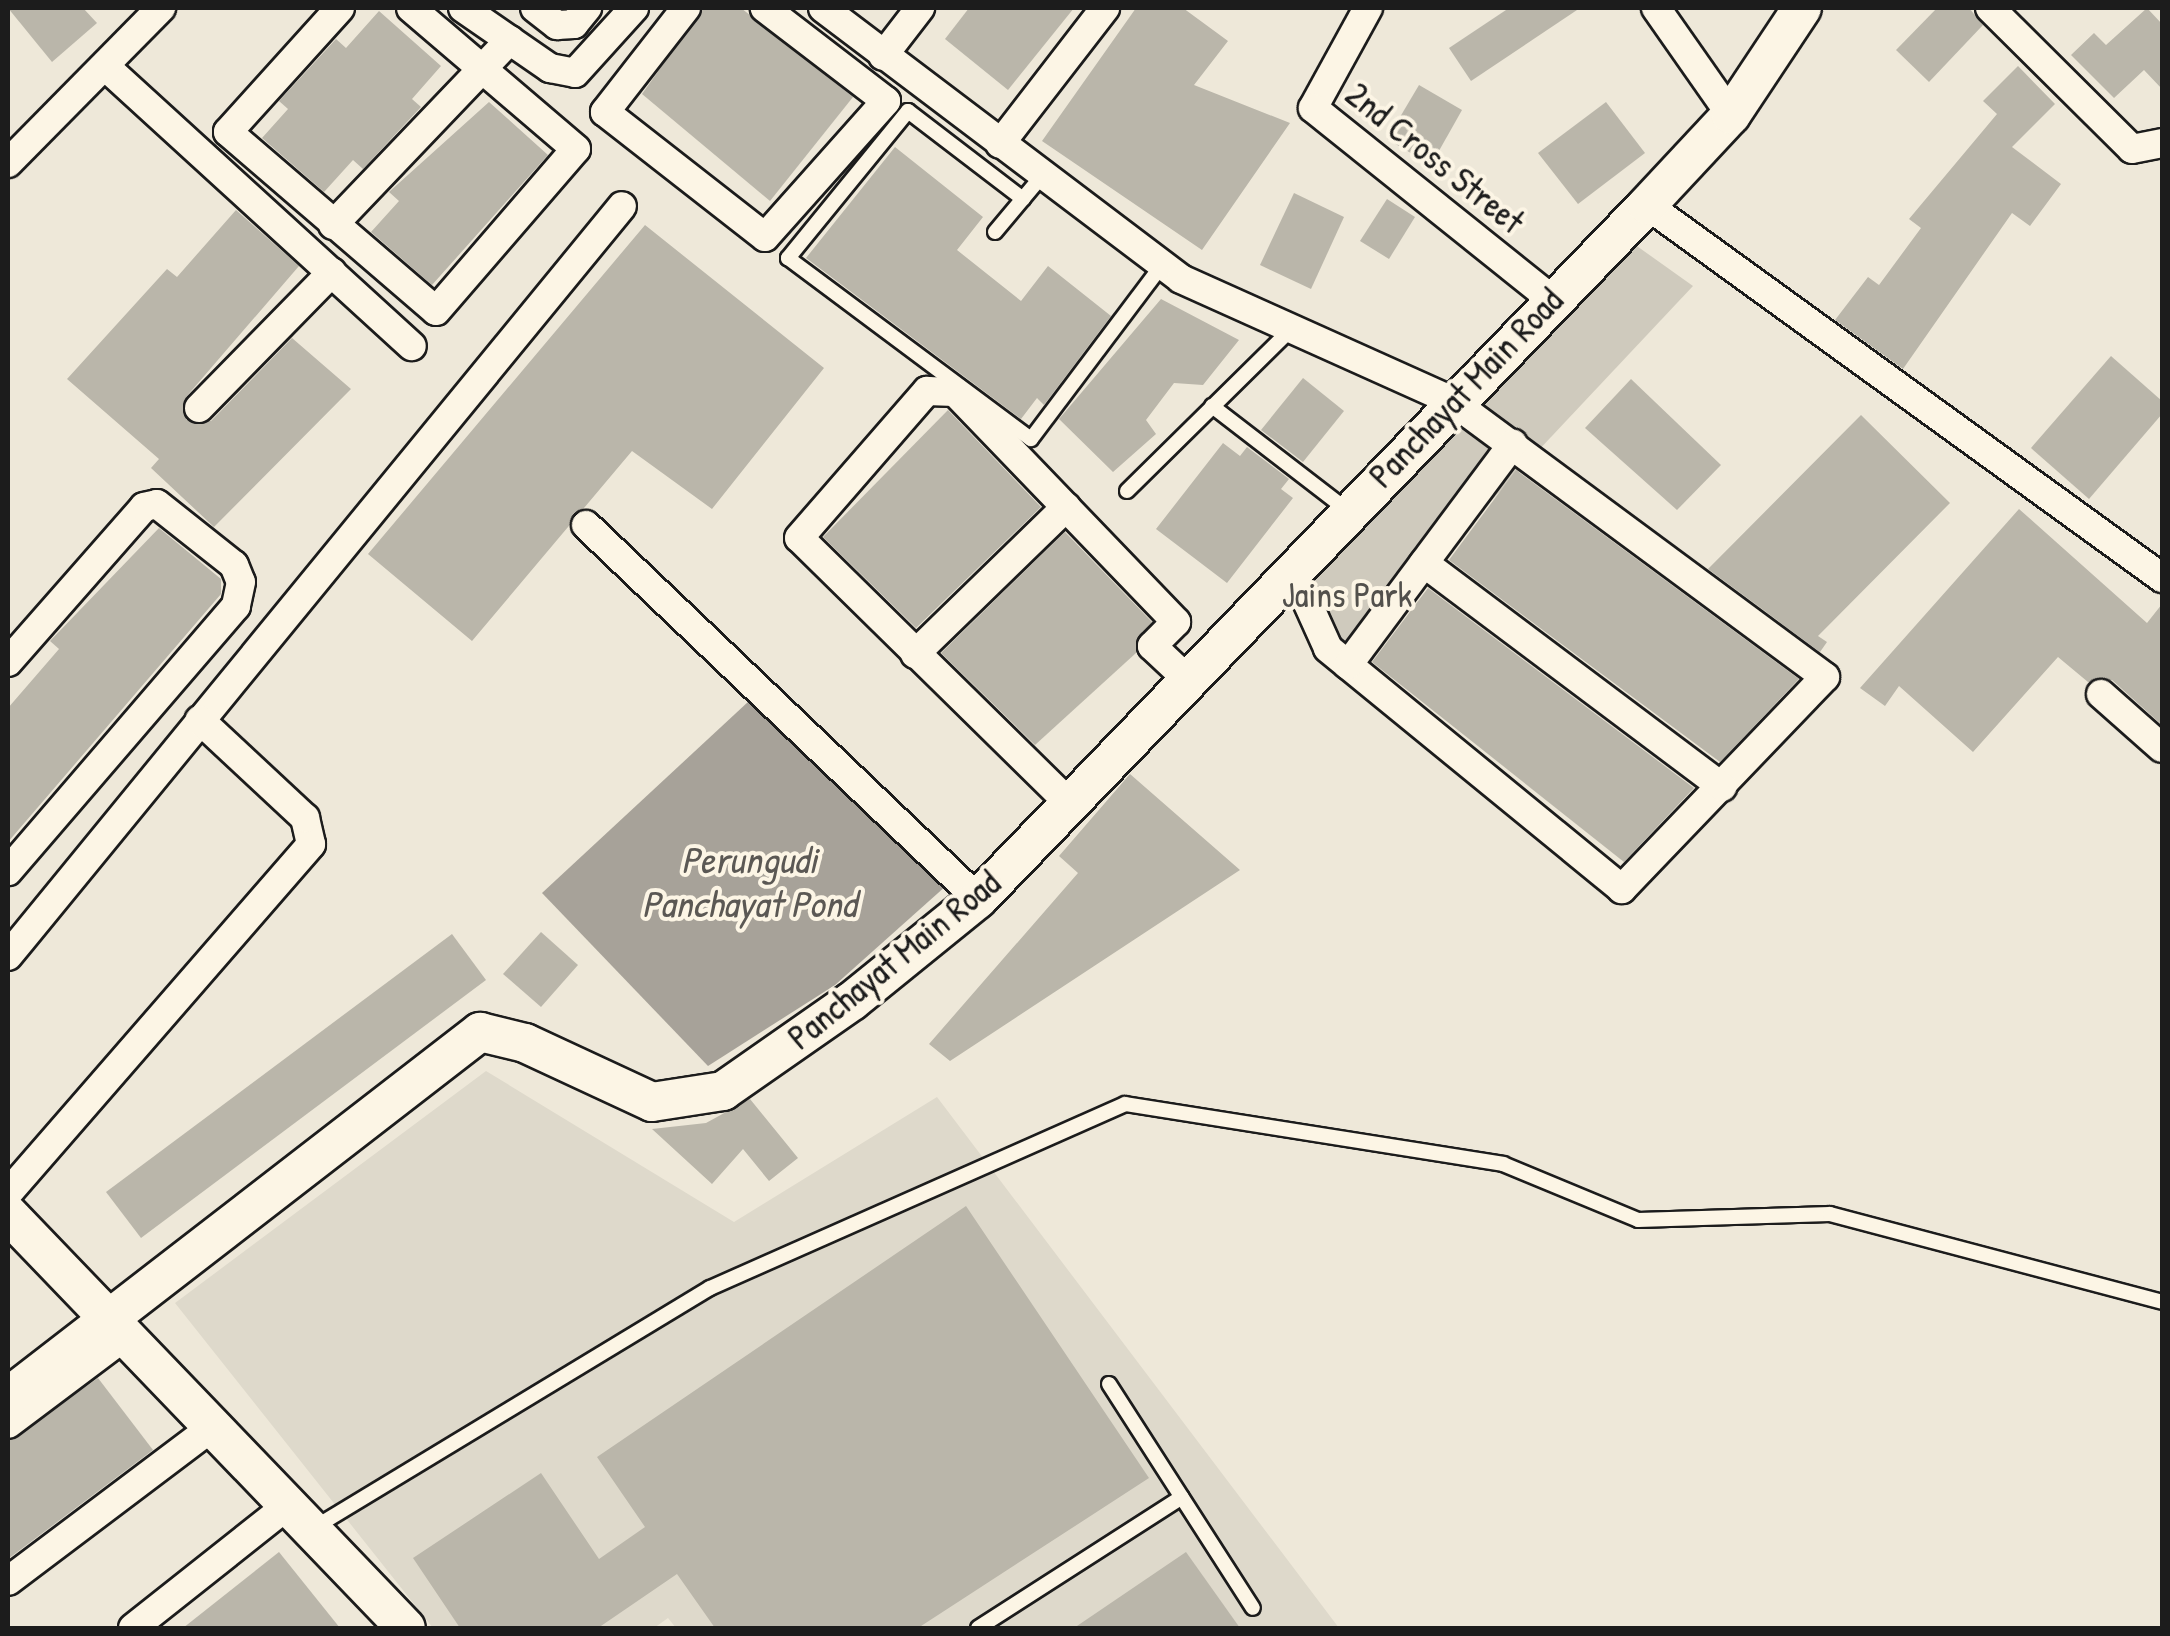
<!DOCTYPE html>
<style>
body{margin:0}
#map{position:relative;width:2170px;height:1636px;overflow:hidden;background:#eee8d9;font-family:"Patrick Hand",sans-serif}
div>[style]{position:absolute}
.built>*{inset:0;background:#ded9cb}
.green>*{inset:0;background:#cfcabd}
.water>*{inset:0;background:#a7a299}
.building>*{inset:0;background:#bab6aa}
.roads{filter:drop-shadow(2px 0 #1c1c1c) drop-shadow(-2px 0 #1c1c1c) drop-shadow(0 2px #1c1c1c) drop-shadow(0 -2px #1c1c1c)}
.lane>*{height:14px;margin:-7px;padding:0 7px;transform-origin:7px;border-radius:7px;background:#fcf5e5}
.street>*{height:28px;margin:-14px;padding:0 14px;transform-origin:14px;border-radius:14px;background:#fcf5e5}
.secondary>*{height:38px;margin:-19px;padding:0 19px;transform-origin:19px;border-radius:19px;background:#fcf5e5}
span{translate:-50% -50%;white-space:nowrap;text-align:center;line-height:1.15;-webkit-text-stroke:8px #fcf5e5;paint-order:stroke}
.street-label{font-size:35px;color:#1c1c1c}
.park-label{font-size:35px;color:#52504c}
.water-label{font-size:38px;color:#5b5854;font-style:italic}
.frame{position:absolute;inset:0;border:10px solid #1c1c1c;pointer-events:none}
</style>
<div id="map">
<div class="built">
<i style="clip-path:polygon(486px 1071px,734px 1222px,937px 1097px,1339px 1628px,676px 1628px,668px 1618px,654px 1628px,433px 1628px,175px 1303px)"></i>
</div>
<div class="green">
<i style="clip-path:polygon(1627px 239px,1693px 286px,1350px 651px,1289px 598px)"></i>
</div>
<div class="water">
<i style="clip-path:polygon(749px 701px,947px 885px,835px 985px,708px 1066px,542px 893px)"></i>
</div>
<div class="building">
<i style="clip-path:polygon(8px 8px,83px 8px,97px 23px,52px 62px)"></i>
<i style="clip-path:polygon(703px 8px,741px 8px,853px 97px,770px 201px,642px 94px)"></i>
<i style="clip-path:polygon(969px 8px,1074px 8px,1008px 90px,945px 39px)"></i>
<i style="clip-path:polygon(1136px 8px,1183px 8px,1228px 41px,1194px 85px,1290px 123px,1202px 250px,1042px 141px)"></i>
<i style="clip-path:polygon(1509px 8px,1580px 8px,1471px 81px,1449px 48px)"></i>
<i style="clip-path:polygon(1937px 8px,1969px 8px,1983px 25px,1929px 82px,1896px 50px)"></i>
<i style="clip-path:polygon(2147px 8px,2162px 24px,2162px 89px,2144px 70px,2114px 98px,2071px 55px,2094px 33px,2106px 45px)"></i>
<i style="clip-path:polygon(379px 11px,441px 66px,412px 99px,421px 107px,363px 169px,353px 160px,324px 192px,262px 138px,288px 109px,279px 101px,336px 39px,346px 48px)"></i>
<i style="clip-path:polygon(2018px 66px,2055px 104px,2012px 147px,2061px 184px,2030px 226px,2012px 213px,1903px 369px,1835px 320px,1868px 277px,1879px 285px,1921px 228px,1909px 219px,1997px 114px,1983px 101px)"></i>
<i style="clip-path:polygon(1419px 85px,1462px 110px,1431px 165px,1387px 139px)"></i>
<i style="clip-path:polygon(489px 102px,548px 155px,432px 285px,371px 232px,399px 201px,389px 192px)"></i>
<i style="clip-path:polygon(1606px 102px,1645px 153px,1578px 204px,1538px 153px)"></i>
<i style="clip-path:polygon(895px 147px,983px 217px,957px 250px,1021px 301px,1048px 266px,1111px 316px,1044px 405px,1037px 398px,1021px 419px,806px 258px)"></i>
<i style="clip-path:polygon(1294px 193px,1344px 217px,1311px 289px,1260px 265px)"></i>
<i style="clip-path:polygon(1387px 199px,1415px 217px,1389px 259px,1360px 241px)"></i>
<i style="clip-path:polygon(236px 210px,299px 266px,186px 397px,186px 420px,211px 421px,292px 338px,351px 389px,214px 527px,151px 468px,159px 459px,67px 379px,167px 269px,177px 277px)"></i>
<i style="clip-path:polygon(645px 225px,824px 368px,712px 509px,632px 451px,472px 641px,368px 554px)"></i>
<i style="clip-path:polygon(1161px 299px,1239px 340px,1203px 385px,1174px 383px,1146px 420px,1156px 434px,1113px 472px,1059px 419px)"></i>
<i style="clip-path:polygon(2111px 356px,2162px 401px,2162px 414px,2089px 499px,2031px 448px)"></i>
<i style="clip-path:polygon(1303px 378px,1344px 411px,1303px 462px,1261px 430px)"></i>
<i style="clip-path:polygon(1631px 379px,1721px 465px,1677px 510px,1585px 428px)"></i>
<i style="clip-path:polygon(948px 410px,1041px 507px,916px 628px,823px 537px)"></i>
<i style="clip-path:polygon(1861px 415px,1950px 503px,1818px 636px,1827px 642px,1820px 652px,1708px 569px)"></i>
<i style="clip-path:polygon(1223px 443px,1240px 456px,1247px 447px,1289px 479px,1281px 489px,1293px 498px,1227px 583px,1156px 529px)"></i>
<i style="clip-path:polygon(1516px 470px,1799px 679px,1720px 762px,1449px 560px)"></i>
<i style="clip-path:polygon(2019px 509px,2147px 623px,2162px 604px,2162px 725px,2112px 680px,2088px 682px,2058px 657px,1973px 752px,1899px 686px,1885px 706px,1860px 688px)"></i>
<i style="clip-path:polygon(159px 528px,221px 579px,221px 594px,8px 842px,8px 708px,59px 649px,50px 641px)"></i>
<i style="clip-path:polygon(1065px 532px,1152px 622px,1136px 653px,1035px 745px,941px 653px)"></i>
<i style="clip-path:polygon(1428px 588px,1694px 788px,1624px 862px,1372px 662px)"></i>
<i style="clip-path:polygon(1130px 774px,1240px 870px,950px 1061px,929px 1044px,1078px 873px,1059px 856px)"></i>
<i style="clip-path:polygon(541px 932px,578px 965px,541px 1007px,503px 974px)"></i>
<i style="clip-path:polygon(452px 934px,486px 980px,141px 1238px,106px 1192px)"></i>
<i style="clip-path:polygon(750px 1099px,798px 1158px,769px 1181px,743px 1149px,712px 1184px,652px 1129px,706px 1123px)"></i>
<i style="clip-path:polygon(966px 1206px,1149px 1478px,918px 1628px,715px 1628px,677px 1574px,598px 1628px,460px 1628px,413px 1558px,541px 1473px,599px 1559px,645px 1527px,597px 1457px)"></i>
<i style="clip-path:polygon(98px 1378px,153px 1450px,8px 1559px,8px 1441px)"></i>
<i style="clip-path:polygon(279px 1552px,340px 1628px,183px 1628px)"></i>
<i style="clip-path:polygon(1186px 1552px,1240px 1628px,1074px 1628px)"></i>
</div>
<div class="roads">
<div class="lane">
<i style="left:1023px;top:199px;width:145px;rotate:-142.6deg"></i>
<i style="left:908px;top:111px;width:190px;rotate:129.2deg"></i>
<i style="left:788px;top:258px;width:303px;rotate:36.7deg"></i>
<i style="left:1031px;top:439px;width:218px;rotate:-53deg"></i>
<i style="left:995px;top:232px;width:73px;rotate:-50deg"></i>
<i style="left:1212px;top:406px;width:170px;rotate:37.6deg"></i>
<i style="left:1127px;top:491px;width:225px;rotate:-44.6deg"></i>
<i style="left:1109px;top:1384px;width:266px;rotate:57.3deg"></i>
<i style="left:312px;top:1529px;width:465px;rotate:-31.2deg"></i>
<i style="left:710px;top:1288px;width:454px;rotate:-23.9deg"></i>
<i style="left:1125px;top:1104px;width:383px;rotate:9deg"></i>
<i style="left:1503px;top:1164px;width:146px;rotate:22.5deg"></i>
<i style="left:1638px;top:1220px;width:192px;rotate:-1.8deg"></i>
<i style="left:1830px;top:1214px;width:343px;rotate:14.8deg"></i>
<i style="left:978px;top:1628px;width:242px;rotate:-32.7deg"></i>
</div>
<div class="street">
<i style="left:340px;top:8px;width:167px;rotate:132.1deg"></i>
<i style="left:228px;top:132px;width:274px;rotate:40.7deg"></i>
<i style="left:436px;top:311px;width:214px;rotate:-49.2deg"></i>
<i style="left:576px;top:149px;width:217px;rotate:-139.5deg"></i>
<i style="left:463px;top:8px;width:106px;rotate:34.6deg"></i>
<i style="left:550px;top:68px;width:25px;rotate:11deg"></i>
<i style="left:575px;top:73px;width:88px;rotate:-47.8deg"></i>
<i style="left:535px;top:8px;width:28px;rotate:38deg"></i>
<i style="left:557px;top:25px;width:17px;rotate:-3deg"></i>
<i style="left:574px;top:24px;width:21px;rotate:-51deg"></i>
<i style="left:686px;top:8px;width:132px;rotate:127.9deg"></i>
<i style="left:605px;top:112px;width:203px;rotate:38deg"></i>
<i style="left:765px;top:237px;width:182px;rotate:-48.3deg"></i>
<i style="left:886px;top:101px;width:153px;rotate:-142.5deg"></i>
<i style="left:823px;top:8px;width:449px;rotate:37.1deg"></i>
<i style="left:1181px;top:279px;width:297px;rotate:24.2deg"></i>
<i style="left:1452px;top:401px;width:464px;rotate:36.5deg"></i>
<i style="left:1825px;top:677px;width:294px;rotate:133.8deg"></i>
<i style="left:1622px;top:889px;width:380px;rotate:-140.7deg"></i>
<i style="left:1328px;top:648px;width:56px;rotate:-114.3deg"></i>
<i style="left:1305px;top:597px;width:29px;rotate:-136deg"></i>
<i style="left:1368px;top:8px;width:114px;rotate:118.8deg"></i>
<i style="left:1313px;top:108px;width:305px;rotate:38.7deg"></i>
<i style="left:1656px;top:8px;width:131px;rotate:55deg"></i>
<i style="left:1990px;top:8px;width:200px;rotate:44.8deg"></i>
<i style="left:2132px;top:149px;width:31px;rotate:-11deg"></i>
<i style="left:883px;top:56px;width:61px;rotate:-52.4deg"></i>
<i style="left:106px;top:67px;width:414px;rotate:42.4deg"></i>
<i style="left:1000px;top:144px;width:172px;rotate:-52.3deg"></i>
<i style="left:8px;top:163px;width:218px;rotate:-45.4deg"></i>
<i style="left:1647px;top:205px;width:636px;rotate:35.91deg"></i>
<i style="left:333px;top:225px;width:256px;rotate:-46.3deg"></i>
<i style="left:199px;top:408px;width:190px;rotate:-45.6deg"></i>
<i style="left:586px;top:525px;width:542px;rotate:43.65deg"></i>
<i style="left:1424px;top:563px;width:373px;rotate:36.9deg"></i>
<i style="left:915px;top:654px;width:211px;rotate:-44.2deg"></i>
<i style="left:8px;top:662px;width:206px;rotate:-48.7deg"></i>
<i style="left:144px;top:507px;width:13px;rotate:-13deg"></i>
<i style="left:157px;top:504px;width:98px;rotate:38.4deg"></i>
<i style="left:234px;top:565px;width:18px;rotate:68deg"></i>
<i style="left:241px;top:582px;width:25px;rotate:102deg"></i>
<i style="left:236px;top:606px;width:350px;rotate:130.7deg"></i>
<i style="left:1348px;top:665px;width:276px;rotate:-53.3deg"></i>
<i style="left:2101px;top:694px;width:81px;rotate:41.5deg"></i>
<i style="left:1069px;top:803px;width:378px;rotate:-135.5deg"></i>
<i style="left:799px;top:538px;width:195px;rotate:-49deg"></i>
<i style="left:927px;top:391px;width:28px;rotate:2deg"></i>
<i style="left:955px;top:392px;width:319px;rotate:46.1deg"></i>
<i style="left:1176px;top:622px;width:34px;rotate:135deg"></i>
<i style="left:1152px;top:646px;width:48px;rotate:43.3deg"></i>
<i style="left:8px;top:956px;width:969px;rotate:-50.69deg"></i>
<i style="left:8px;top:1193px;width:462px;rotate:-49deg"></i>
<i style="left:311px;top:844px;width:27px;rotate:-103deg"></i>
<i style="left:305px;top:818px;width:144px;rotate:-137deg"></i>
<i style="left:8px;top:1424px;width:151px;rotate:-36.9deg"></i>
<i style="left:8px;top:1581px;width:256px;rotate:-37deg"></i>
<i style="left:133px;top:1628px;width:191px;rotate:-38.4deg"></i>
</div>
<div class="secondary">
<i style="left:8px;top:1214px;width:574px;rotate:46.13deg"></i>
<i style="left:8px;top:1397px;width:597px;rotate:-37.71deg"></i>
<i style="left:480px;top:1032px;width:46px;rotate:13.7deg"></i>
<i style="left:525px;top:1043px;width:140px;rotate:24.9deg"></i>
<i style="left:652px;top:1102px;width:72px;rotate:-8.8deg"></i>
<i style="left:723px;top:1091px;width:157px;rotate:-34.9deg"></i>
<i style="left:852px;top:1001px;width:162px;rotate:-39deg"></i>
<i style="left:978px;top:899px;width:964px;rotate:-46.05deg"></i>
<i style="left:1647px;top:205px;width:123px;rotate:-47deg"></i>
<i style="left:1731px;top:115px;width:128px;rotate:-56.4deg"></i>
</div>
</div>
<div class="street-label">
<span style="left:1435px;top:158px;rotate:39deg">2nd Cross Street</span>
<span style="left:1466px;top:388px;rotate:-46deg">Panchayat Main Road</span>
<span style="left:894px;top:960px;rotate:-39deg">Panchayat Main Road</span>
</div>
<div class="park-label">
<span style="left:1347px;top:595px">Jains Park</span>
</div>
<div class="water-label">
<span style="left:749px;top:882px">Perungudi<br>Panchayat Pond</span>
</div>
<div class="frame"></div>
</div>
